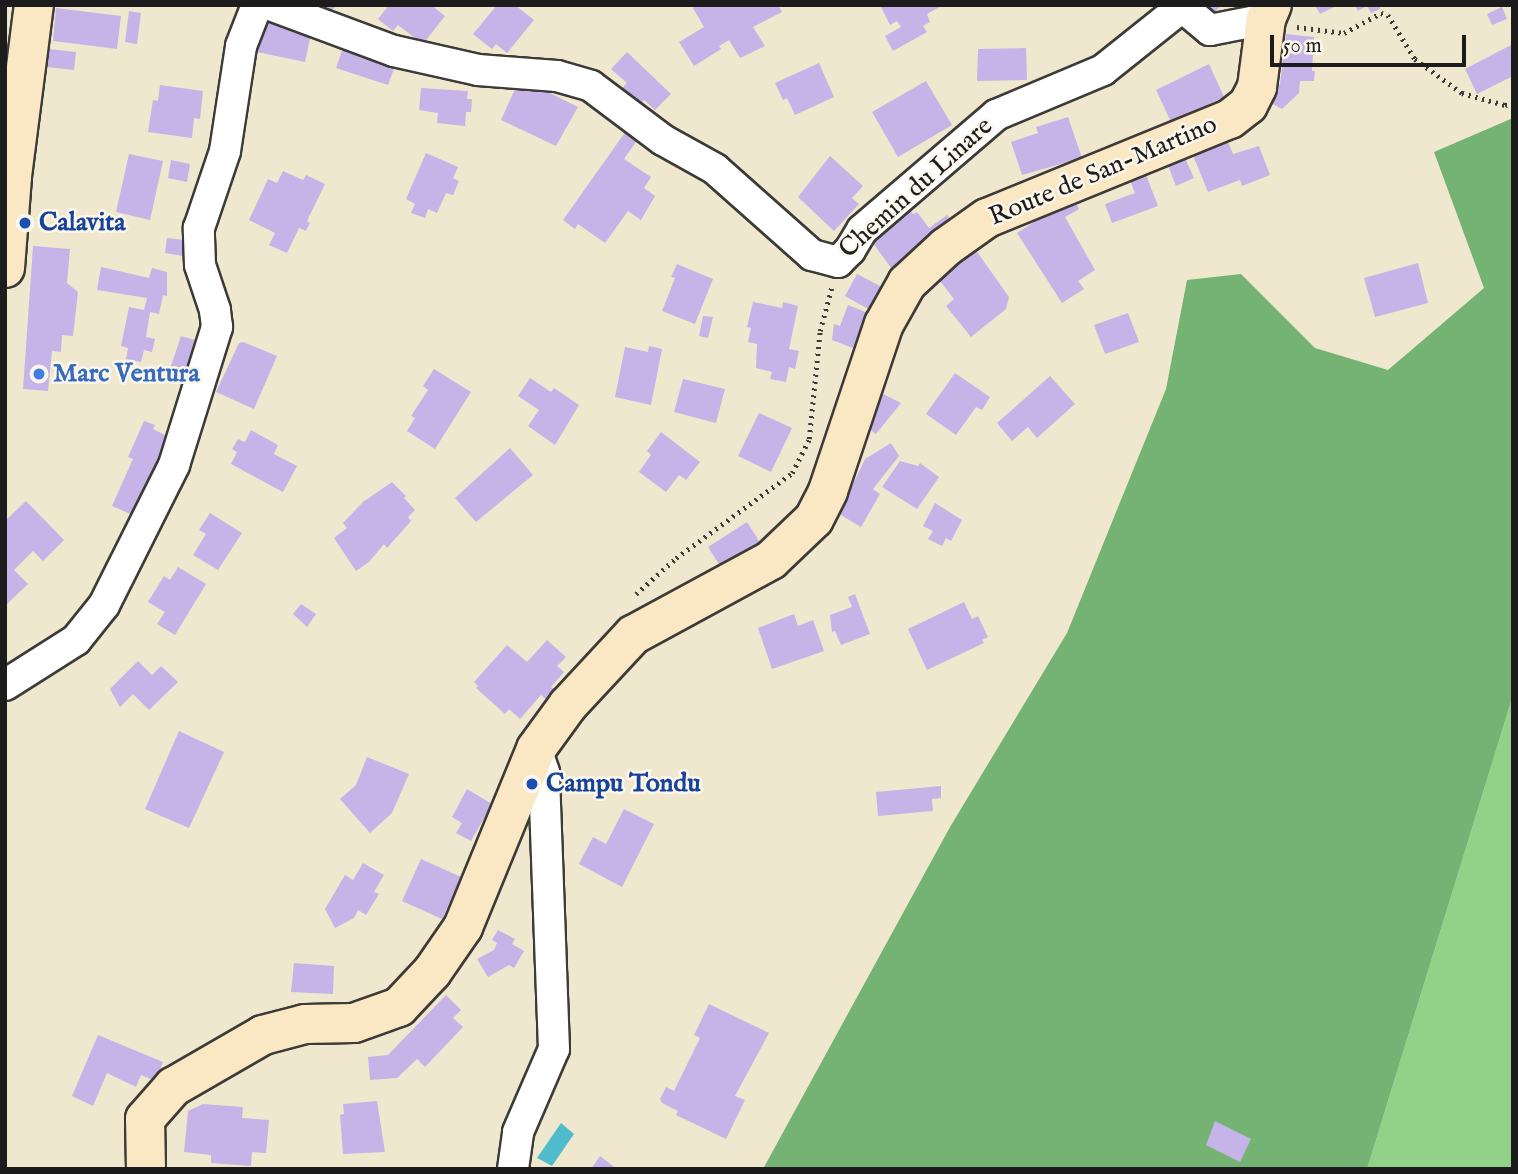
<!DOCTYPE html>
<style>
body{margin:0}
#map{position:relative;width:1518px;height:1174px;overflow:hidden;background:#f0e8ce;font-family:"IM FELL English",serif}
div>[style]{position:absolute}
.green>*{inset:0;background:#91d188}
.forest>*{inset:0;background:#74b374}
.water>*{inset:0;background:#50bbcb}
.building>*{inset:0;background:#c6b3e7}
.path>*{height:4.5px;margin-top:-2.25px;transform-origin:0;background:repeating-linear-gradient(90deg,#3c3b37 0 2px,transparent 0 7px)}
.roads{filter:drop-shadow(2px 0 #3c3b37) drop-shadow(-2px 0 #3c3b37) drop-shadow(0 2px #3c3b37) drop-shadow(0 -2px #3c3b37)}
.street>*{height:30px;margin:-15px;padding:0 15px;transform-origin:15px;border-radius:15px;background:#fff}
.secondary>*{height:38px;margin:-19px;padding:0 19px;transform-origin:19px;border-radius:19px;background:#fae7c3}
.dots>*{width:19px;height:19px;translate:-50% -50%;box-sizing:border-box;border:4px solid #fbf7ec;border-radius:50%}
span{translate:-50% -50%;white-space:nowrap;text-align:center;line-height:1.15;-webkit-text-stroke:5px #fbf7ec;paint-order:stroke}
.street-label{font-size:26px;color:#1c1c1c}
.transit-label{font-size:26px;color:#164399;font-weight:700}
.left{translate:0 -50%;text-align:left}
.shop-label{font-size:26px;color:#366cbe;font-weight:700}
.frame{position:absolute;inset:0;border:7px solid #1c1c1c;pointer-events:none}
.scale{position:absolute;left:1270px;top:35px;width:196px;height:32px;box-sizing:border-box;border:4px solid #1c1c1c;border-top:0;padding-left:9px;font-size:21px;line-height:24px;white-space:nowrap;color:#1c1c1c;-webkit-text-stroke:5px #fbf7ec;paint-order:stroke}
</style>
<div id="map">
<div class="green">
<i style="clip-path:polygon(1513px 695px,1513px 1169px,1367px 1169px)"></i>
</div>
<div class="forest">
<i style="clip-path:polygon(1513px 118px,1513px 695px,1367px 1169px,763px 1169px,950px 827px,1067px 633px,1166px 389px,1187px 280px,1241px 274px,1315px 348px,1388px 370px,1484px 288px,1434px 152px)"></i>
</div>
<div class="water">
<i style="clip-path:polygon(561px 1123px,574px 1134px,552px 1166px,537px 1158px)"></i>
</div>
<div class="building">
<i style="clip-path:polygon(312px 5px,337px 5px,324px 18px)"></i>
<i style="clip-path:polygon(389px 5px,431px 5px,445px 16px,423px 44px,398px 25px,393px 31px,378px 19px)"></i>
<i style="clip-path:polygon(497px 5px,515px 5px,534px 20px,507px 53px,496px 44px,492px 49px,473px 34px)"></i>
<i style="clip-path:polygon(698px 5px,778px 5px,782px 12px,753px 27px,765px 46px,740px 58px,729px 40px,719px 46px,721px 49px,694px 66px,679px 42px,704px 27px,693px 8px)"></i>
<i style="clip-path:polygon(880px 5px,943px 5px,927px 14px,930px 22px,923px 26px,927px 32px,893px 51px,885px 36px,901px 27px,897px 21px,890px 25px)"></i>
<i style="clip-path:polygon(1191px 5px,1222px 5px,1205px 21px)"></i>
<i style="clip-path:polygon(1319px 5px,1338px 5px,1320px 14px,1316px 7px)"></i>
<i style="clip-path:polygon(1355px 5px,1379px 5px,1380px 9px,1371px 13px,1367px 6px,1358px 11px)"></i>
<i style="clip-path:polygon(1502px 7px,1507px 19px,1492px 25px,1487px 14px)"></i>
<i style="clip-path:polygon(56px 8px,121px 16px,117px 49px,53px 41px)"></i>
<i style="clip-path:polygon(129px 11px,141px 13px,137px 44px,125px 42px)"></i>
<i style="clip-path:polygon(265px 15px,295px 22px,293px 30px,311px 34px,305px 62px,257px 52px)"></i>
<i style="clip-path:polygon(1286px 34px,1314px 37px,1312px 71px,1315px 71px,1314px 81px,1300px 81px,1299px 93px,1282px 109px,1271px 103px,1280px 84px)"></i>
<i style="clip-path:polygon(1513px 44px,1513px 76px,1477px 94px,1465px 69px)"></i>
<i style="clip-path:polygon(344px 45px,397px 60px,388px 85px,336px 68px)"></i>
<i style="clip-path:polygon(1026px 48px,1027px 80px,977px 81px,978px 49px)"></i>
<i style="clip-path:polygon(48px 49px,76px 52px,74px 70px,46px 67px)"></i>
<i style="clip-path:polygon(627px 52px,671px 94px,655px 110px,644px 100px,640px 104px,622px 88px,627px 83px,611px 69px)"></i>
<i style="clip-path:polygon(819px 63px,834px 97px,795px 115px,787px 98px,783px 100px,775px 83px)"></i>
<i style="clip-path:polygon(1209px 64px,1224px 97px,1171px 122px,1156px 90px)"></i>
<i style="clip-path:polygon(520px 78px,578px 107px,556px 146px,501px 120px)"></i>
<i style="clip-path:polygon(926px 81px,952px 125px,898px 157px,872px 112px)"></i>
<i style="clip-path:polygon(160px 85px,203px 91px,200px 119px,194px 118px,192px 138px,148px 132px,153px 100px,158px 101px)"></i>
<i style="clip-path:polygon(421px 88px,468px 91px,467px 99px,472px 99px,471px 112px,466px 112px,465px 126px,437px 123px,438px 113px,419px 110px)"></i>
<i style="clip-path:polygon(1068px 117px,1082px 158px,1022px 175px,1011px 142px,1038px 133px,1036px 127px)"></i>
<i style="clip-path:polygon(626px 131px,638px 139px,624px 159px,651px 177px,644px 188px,655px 196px,641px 220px,628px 211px,605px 243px,578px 224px,575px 229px,563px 220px)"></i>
<i style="clip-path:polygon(1226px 138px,1233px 154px,1259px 146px,1270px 175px,1242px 186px,1240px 180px,1208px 192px,1192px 153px)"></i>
<i style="clip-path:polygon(426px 153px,458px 167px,453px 178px,459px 181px,453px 195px,446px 193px,437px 213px,428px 209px,425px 218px,411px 213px,415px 204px,406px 199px)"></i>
<i style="clip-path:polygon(129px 154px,163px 161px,150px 220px,116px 212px)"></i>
<i style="clip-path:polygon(830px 156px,863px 186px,852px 198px,859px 204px,834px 231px,798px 197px)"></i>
<i style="clip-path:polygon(1184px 156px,1194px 178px,1176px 186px,1167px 163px)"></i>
<i style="clip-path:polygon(171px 160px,190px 164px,187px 182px,168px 178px)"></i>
<i style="clip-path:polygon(283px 171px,303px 180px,306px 175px,325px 184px,307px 221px,310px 223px,306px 231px,299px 228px,287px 253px,269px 245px,275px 233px,249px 220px,268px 179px,277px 183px)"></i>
<i style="clip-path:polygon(1145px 172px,1158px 206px,1112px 223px,1105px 204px,1135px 193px,1129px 178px)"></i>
<i style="clip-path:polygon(1073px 197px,1079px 209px,1065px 217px,1095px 270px,1078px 281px,1084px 289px,1062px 303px,1017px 233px)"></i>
<i style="clip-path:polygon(905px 203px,913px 214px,917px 212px,929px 228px,947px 215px,955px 224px,891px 268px,868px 236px)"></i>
<i style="clip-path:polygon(167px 238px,185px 240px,183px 256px,165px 253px)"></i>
<i style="clip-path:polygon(33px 246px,70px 249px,67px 283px,78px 292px,73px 336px,62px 335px,61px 352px,52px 351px,48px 391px,23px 389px)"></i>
<i style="clip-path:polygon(975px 249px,1009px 297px,1006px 309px,971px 337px,946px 306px,954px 299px,940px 281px)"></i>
<i style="clip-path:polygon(1418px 263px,1428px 303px,1375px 317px,1364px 278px)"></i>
<i style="clip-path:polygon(677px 264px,713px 279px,695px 324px,662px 311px,675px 278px,671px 277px)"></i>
<i style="clip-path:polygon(101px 267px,149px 278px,152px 268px,167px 272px,167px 296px,163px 295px,159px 314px,150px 312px,146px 337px,155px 339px,152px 352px,144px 350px,141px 362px,126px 359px,128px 348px,121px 346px,129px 307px,144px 310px,147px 298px,97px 290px)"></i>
<i style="clip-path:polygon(857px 274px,882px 287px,870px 310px,845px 296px)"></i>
<i style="clip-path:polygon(753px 302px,782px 308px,783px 302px,798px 306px,789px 349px,799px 351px,795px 369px,789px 367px,786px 382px,770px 379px,772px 372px,756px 368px,757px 344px,748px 342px,751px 328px,747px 327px)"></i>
<i style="clip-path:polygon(848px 305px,873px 315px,858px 350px,832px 340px,834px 324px,840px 326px)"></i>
<i style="clip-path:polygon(1128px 313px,1139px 342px,1105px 354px,1094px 325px)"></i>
<i style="clip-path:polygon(703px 316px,713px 317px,708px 338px,699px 336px)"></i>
<i style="clip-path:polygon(181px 336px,202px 342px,190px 382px,168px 375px)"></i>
<i style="clip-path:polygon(243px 342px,277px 356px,254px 409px,216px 392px,239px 343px)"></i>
<i style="clip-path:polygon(649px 346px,662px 349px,651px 405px,615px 397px,625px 347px,648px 352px)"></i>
<i style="clip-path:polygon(434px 369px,471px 392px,435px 449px,407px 431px,415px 418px,411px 416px,428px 390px,423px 386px)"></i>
<i style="clip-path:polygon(955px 373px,990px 397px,982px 410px,976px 407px,956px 435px,926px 414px)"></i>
<i style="clip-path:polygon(1050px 376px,1075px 404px,1037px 438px,1028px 427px,1012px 441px,997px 423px)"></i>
<i style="clip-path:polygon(530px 378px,551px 392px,554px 388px,579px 405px,555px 445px,528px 426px,539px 410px,518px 396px)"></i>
<i style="clip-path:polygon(683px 379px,725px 389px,716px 423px,674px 412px)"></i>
<i style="clip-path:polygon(875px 390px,901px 403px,876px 434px,863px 424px)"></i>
<i style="clip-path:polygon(759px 413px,792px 428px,771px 472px,738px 456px)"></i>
<i style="clip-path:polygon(144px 421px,155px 425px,153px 429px,169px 437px,135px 516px,112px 506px,133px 459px,128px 457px)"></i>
<i style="clip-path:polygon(251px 430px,278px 445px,274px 454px,297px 466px,283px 492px,231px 464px,237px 452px,232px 449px,238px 439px,245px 442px)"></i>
<i style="clip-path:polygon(661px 432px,700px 462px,686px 480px,679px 475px,666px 492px,639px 472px,651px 455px,647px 451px)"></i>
<i style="clip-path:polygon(891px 443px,899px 456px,873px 489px,880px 494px,861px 527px,839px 514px,865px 459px)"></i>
<i style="clip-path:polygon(510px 448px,533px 475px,476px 522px,455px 498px)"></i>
<i style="clip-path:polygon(900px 461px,918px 466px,920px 463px,939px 477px,917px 509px,882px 487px)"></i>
<i style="clip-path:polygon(392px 482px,406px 496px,404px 498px,415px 510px,408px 517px,411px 521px,387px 548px,384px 544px,369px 562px,356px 571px,334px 538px,347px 528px,343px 523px,363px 502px)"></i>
<i style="clip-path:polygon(26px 501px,64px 540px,43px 561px,33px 551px,14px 570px,28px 584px,5px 606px,5px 521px)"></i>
<i style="clip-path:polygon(935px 503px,962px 520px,951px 541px,946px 538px,942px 546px,928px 539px,933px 531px,923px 526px)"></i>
<i style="clip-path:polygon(210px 513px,242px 533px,218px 570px,193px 555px,206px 534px,199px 530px)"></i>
<i style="clip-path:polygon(747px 522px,761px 544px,722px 569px,708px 547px)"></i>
<i style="clip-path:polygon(178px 567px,206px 584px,175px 635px,157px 624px,165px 612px,148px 602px,164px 576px,170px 580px)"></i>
<i style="clip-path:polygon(855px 594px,870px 634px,841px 645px,835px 631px,832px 632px,830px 615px,852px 607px,848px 597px)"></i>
<i style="clip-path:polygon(964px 602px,972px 619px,978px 616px,988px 637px,982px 640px,984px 643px,927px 670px,908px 629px)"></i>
<i style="clip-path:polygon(301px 604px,316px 614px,307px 627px,293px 614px)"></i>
<i style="clip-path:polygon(794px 614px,798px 626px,813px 620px,824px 651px,772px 669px,758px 628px)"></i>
<i style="clip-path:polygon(547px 640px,566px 657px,557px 666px,564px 672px,551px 687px,559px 693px,551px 704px,541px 695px,520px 719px,509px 709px,505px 714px,476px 688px,478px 686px,474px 682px,507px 645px,527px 662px)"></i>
<i style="clip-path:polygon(138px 661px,152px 675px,161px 666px,178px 682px,149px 710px,133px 694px,120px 707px,110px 689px)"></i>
<i style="clip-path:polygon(179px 731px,224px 752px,189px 828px,145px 809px)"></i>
<i style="clip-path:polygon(367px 757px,409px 774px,392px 813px,370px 833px,340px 799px,356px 785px)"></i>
<i style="clip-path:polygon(941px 786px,941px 798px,932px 799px,933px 811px,878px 816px,876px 792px)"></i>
<i style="clip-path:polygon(467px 789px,492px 804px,471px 841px,456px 833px,462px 823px,452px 817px)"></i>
<i style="clip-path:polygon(624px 809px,654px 824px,622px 887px,579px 864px,593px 837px,606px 844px)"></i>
<i style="clip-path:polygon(421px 859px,461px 877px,442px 919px,402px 901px)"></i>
<i style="clip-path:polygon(363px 863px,384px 875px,374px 892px,379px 894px,366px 915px,358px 910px,354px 918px,335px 928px,325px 909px,345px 875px,353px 880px)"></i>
<i style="clip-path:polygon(498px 930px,515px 939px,512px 944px,524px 951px,514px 968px,509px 965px,488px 977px,477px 959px,494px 950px,497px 943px,492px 940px)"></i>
<i style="clip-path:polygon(294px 963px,334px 966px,333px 994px,291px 992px)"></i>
<i style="clip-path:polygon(446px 995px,461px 1010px,453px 1018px,463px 1027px,425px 1067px,417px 1059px,397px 1078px,370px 1080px,368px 1057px,388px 1055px)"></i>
<i style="clip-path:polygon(709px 1004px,769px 1033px,735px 1096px,745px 1100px,726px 1139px,676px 1115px,678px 1111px,662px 1103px,660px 1099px,666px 1087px,674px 1091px,700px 1038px,694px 1035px)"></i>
<i style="clip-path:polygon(98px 1035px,163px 1062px,156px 1081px,141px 1075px,136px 1087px,107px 1073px,93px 1106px,72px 1096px)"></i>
<i style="clip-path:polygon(377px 1101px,385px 1152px,343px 1154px,340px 1115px,344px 1114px,343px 1104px)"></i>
<i style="clip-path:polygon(203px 1104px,243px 1107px,242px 1118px,269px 1120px,266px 1153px,252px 1152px,251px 1166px,211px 1163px,211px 1155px,184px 1152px,188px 1111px)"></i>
<i style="clip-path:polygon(1215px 1121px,1251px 1139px,1240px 1162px,1206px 1145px)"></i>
<i style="clip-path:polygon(600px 1156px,617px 1169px,591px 1169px)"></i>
</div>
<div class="path">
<i style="left:1297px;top:27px;width:47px;rotate:7.3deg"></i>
<i style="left:1344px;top:33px;width:42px;rotate:-28.4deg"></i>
<i style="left:1381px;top:13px;width:7px;rotate:16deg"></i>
<i style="left:1388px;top:15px;width:52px;rotate:58.5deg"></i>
<i style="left:1415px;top:59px;width:58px;rotate:35.9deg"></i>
<i style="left:1462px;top:93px;width:45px;rotate:15.6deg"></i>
<i style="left:1505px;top:105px;width:8px;rotate:-14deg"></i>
<i style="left:636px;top:594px;width:54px;rotate:-42deg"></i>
<i style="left:676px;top:558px;width:144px;rotate:-36.2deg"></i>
<i style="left:792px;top:473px;width:38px;rotate:-63deg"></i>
<i style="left:809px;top:439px;width:109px;rotate:-84.2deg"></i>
<i style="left:820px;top:331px;width:47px;rotate:-75.1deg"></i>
</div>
<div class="roads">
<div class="street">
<i style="left:270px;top:5px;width:132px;rotate:20.4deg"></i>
<i style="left:394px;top:51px;width:86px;rotate:12.7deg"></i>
<i style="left:478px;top:70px;width:79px;rotate:4.3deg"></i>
<i style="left:557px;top:76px;width:35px;rotate:16deg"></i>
<i style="left:591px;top:86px;width:90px;rotate:36.9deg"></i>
<i style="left:663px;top:140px;width:60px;rotate:29.1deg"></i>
<i style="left:715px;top:169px;width:130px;rotate:41.6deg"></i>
<i style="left:812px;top:255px;width:27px;rotate:15deg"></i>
<i style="left:838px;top:262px;width:17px;rotate:-45deg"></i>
<i style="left:850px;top:250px;width:23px;rotate:-59deg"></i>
<i style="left:862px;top:230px;width:177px;rotate:-40.6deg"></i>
<i style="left:996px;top:115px;width:116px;rotate:-22.8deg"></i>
<i style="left:1103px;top:70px;width:101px;rotate:-38.6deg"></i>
<i style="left:1180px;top:5px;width:39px;rotate:40deg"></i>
<i style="left:1210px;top:30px;width:57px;rotate:-11.1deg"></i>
<i style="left:5px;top:685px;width:84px;rotate:-32.4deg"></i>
<i style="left:76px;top:640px;width:45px;rotate:-51.3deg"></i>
<i style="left:104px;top:605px;width:157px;rotate:-63.4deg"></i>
<i style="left:174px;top:465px;width:145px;rotate:-72.7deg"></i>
<i style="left:217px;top:327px;width:17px;rotate:-97deg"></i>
<i style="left:215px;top:310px;width:47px;rotate:-108.4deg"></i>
<i style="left:200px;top:265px;width:37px;rotate:-92deg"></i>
<i style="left:199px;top:228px;width:81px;rotate:-71.3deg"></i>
<i style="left:225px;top:151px;width:106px;rotate:-81.3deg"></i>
<i style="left:241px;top:46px;width:44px;rotate:-68.7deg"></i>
<i style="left:513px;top:1169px;width:37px;rotate:-82deg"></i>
<i style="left:518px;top:1132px;width:90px;rotate:-66.6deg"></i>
<i style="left:554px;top:1049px;width:277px;rotate:-92.1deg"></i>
<i style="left:544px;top:772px;width:24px;rotate:-109deg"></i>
</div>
<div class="secondary">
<i style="left:5px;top:268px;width:92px;rotate:-85.6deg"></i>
<i style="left:12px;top:176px;width:172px;rotate:-82.7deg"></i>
<i style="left:146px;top:1169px;width:50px;rotate:-91.1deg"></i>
<i style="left:145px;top:1119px;width:43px;rotate:-48.8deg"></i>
<i style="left:173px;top:1087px;width:104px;rotate:-30deg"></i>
<i style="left:263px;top:1035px;width:43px;rotate:-14.7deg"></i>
<i style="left:305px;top:1024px;width:49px;rotate:-1.2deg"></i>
<i style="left:354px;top:1023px;width:48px;rotate:-19.6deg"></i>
<i style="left:399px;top:1007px;width:48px;rotate:-46.7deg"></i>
<i style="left:432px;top:972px;width:55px;rotate:-55.4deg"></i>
<i style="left:463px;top:927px;width:192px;rotate:-67.7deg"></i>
<i style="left:536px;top:749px;width:54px;rotate:-54deg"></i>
<i style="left:568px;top:705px;width:96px;rotate:-47.1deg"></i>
<i style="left:633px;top:635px;width:157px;rotate:-28.5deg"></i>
<i style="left:771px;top:560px;width:59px;rotate:-43.6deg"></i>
<i style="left:814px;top:519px;width:31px;rotate:-63deg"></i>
<i style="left:828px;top:491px;width:176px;rotate:-71.5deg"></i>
<i style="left:884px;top:324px;width:47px;rotate:-60.7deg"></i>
<i style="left:907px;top:283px;width:53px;rotate:-42.7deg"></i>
<i style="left:946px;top:247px;width:50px;rotate:-35.3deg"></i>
<i style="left:987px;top:218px;width:262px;rotate:-22.2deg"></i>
<i style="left:1230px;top:119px;width:23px;rotate:-38deg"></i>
<i style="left:1248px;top:105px;width:20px;rotate:-63deg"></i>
<i style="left:1257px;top:87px;width:69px;rotate:-82.5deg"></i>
<i style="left:1266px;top:19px;width:15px;rotate:-67deg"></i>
</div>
</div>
<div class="dots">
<i style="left:25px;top:223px;background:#1a4fb4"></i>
<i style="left:39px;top:374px;background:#3f7fe0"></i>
<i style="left:532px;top:784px;background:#1a4fb4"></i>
</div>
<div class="street-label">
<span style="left:1103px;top:171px;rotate:-23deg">Route de San-Martino</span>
<span style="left:916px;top:188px;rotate:-42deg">Chemin du Linare</span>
</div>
<div class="transit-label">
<span class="left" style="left:39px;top:223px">Calavita</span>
<span class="left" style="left:546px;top:784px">Campu Tondu</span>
</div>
<div class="shop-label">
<span class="left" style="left:53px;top:374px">Marc Ventura</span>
</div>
<div class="frame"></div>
<div class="scale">50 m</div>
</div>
